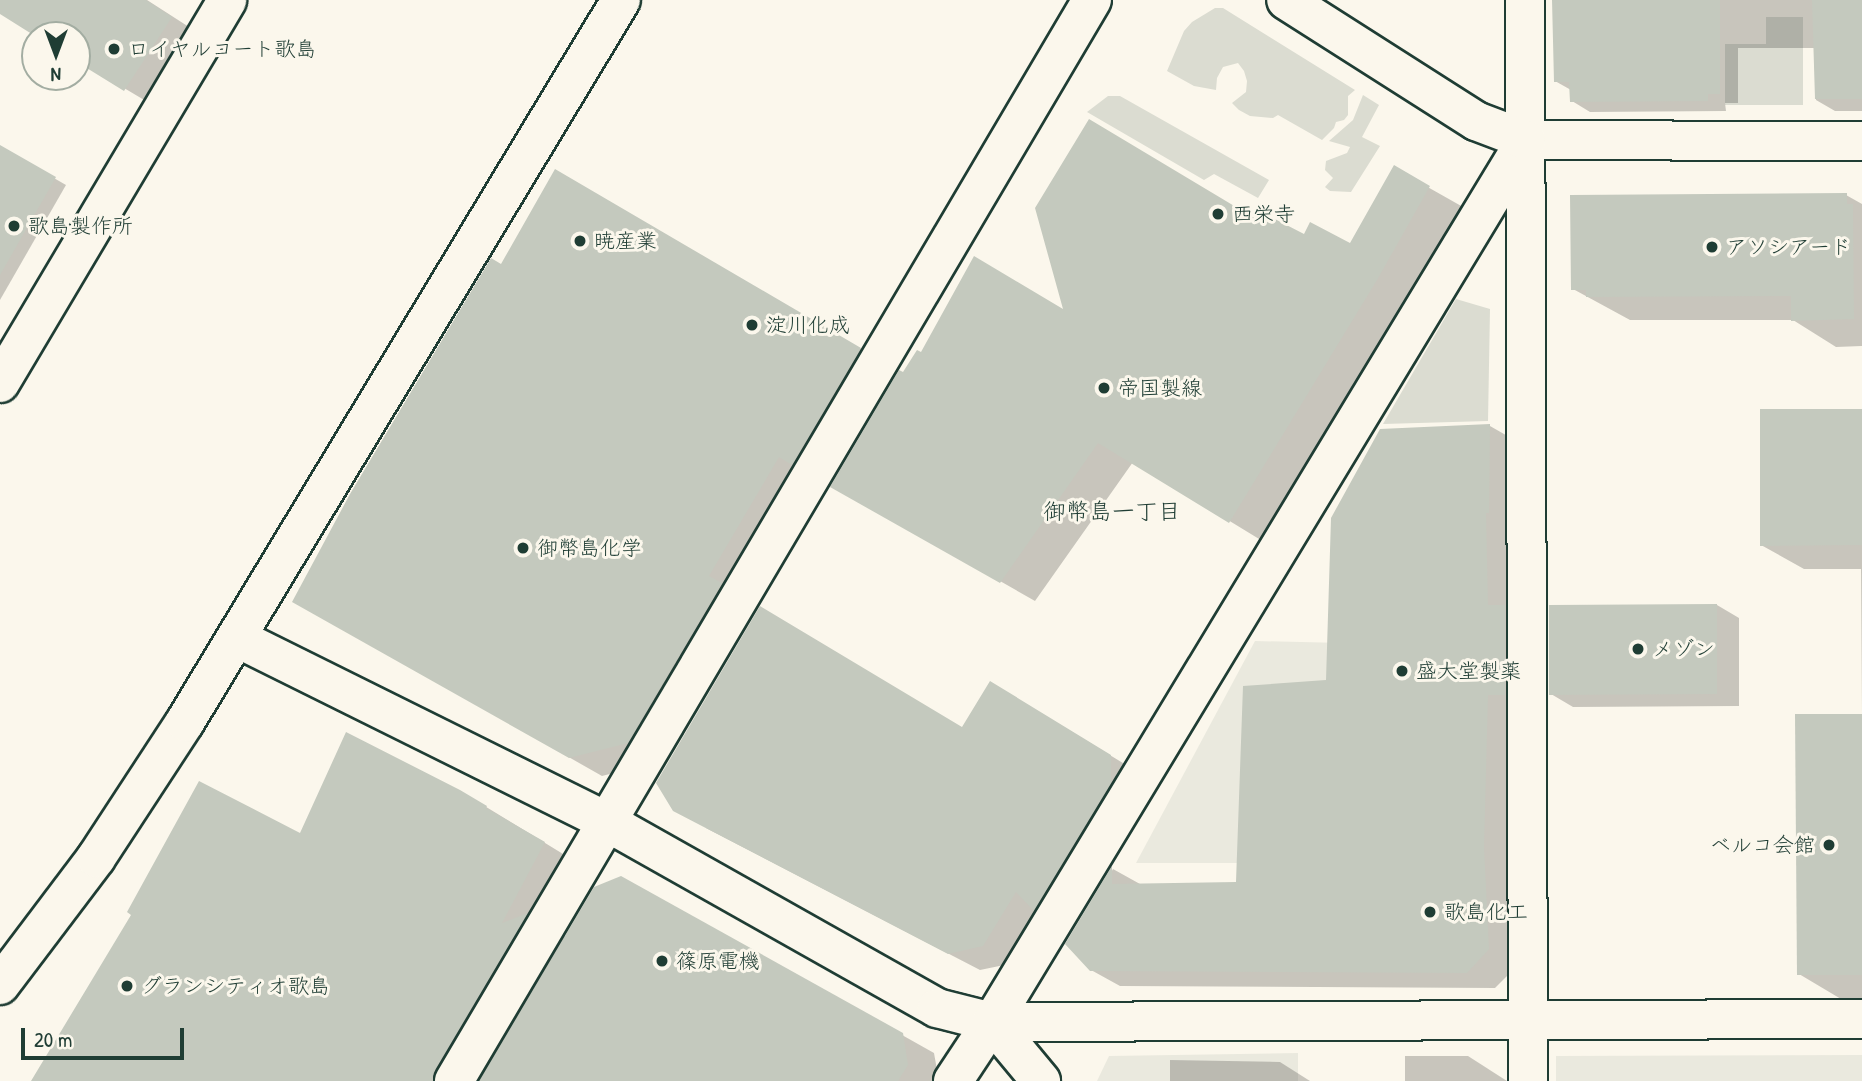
<!DOCTYPE html>
<meta charset="utf-8">
<style>
body{margin:0}
#map{position:relative;width:1862px;height:1081px;overflow:hidden;background:#fbf7ec;font-family:"Patrick Hand","Klee One",sans-serif}
div>[style]{position:absolute}
.built>*{inset:0;background:#eae9de}
.green>*{inset:0;background:#dbdcd1}
.shadow>*{inset:0;background:#0003}
.building>*{inset:0;background:#c4c9be}
.roads{filter:drop-shadow(2px 0 #1f3d34) drop-shadow(-2px 0 #1f3d34) drop-shadow(0 2px #1f3d34) drop-shadow(0 -2px #1f3d34)}
.minor>*{height:38px;margin:-19px;padding:0 19px;transform-origin:19px;border-radius:19px;background:#fbf7ec}
.tertiary>*{height:38px;margin:-19px;padding:0 19px;transform-origin:19px;border-radius:19px;background:#fbf7ec}
.dots>*{width:19px;height:19px;translate:-50% -50%;box-sizing:border-box;border:4px solid #fbf7ec;border-radius:50%}
span{translate:-50% -50%;white-space:nowrap;text-align:center;line-height:1.15;-webkit-text-stroke:6px #fbf7ec;paint-order:stroke}
.poi-label{font-size:21px;color:#1f3d34}
.left{translate:0 -50%;text-align:left}
.right{translate:-100% -50%;text-align:right}
.neighbourhood-label{font-size:23px;color:#1f3d34}
.north{position:absolute;left:21px;top:21px;width:70px;height:70px;box-sizing:border-box;background:#fbf7ec;border:2px solid #a3ada2;border-radius:50%;rotate:180deg;font-size:19px;font-weight:700;line-height:28px;text-align:center;color:#1f3d34}
.north::after{content:'';display:block;margin:auto;width:24px;height:32px;background:#1f3d34;clip-path:polygon(50% 0,100% 100%,50% 72%,0 100%)}
.scale{position:absolute;left:21px;top:1028px;width:163px;height:32px;box-sizing:border-box;border:4px solid #1f3d34;border-top:0;padding-left:9px;font-size:21px;line-height:24px;white-space:nowrap;color:#1f3d34;-webkit-text-stroke:5px #fbf7ec;paint-order:stroke}
</style>
<div id="map">
<div class="built">
<i style="clip-path:polygon(1255px 641px,1343px 643px,1344px 863px,1136px 863px)"></i>
<i style="clip-path:polygon(1298px 1053px,1298px 1081px,1097px 1081px,1109px 1056px)"></i>
<i style="clip-path:polygon(1862px 1055px,1862px 1081px,1556px 1081px,1556px 1056px)"></i>
</div>
<div class="green">
<i style="clip-path:polygon(1215px 8px,1223px 8px,1355px 90px,1348px 96px,1348px 115px,1344px 120px,1336px 122px,1334px 128px,1322px 140px,1278px 115px,1273px 118px,1250px 116px,1239px 110px,1232px 103px,1246px 92px,1247px 81px,1244px 71px,1238px 63px,1223px 67px,1217px 78px,1216px 90px,1194px 86px,1167px 71px,1184px 31px,1192px 22px)"></i>
<i style="clip-path:polygon(1766px 17px,1803px 17px,1803px 105px,1725px 105px,1725px 44px,1766px 44px)"></i>
<i style="clip-path:polygon(1363px 95px,1379px 105px,1362px 137px,1380px 146px,1351px 192px,1330px 191px,1325px 187px,1333px 178px,1325px 170px,1326px 161px,1347px 153px,1350px 147px,1329px 141px,1353px 120px)"></i>
<i style="clip-path:polygon(1108px 96px,1120px 96px,1269px 180px,1258px 198px,1214px 174px,1204px 180px,1087px 112px)"></i>
<i style="clip-path:polygon(1456px 299px,1490px 309px,1488px 421px,1383px 424px)"></i>
</div>
<div class="shadow">
<i style="clip-path:polygon(0 0,147px 0,217px 45px,171px 116px,77px 60px,77px 35px,0 12px)"></i>
<i style="clip-path:polygon(1553px 0,1862px 0,1862px 111px,1835px 111px,1816px 100px,1815px 48px,1738px 48px,1738px 103px,1725px 103px,1726px 111px,1590px 112px,1572px 101px,1571px 90px,1555px 81px)"></i>
<i style="clip-path:polygon(0 147px,66px 185px,0 300px)"></i>
<i style="clip-path:polygon(1394px 168px,1463px 207px,1264px 542px,1133px 462px,1035px 601px,833px 486px,904px 374px,922px 354px,1066px 312px,1262px 224px,1305px 237px,1350px 245px)"></i>
<i style="clip-path:polygon(556px 171px,892px 367px,660px 761px,602px 776px,294px 601px,502px 266px)"></i>
<i style="clip-path:polygon(1846px 195px,1862px 204px,1862px 346px,1836px 347px,1793px 320px,1630px 320px,1573px 289px)"></i>
<i style="clip-path:polygon(1862px 410px,1862px 999px,1841px 999px,1799px 974px,1862px 716px,1861px 569px,1804px 569px,1761px 545px)"></i>
<i style="clip-path:polygon(1490px 426px,1518px 442px,1517px 966px,1495px 988px,1120px 986px,1091px 970px,1067px 944px,1113px 869px,1140px 884px,1238px 884px,1328px 681px,1381px 431px)"></i>
<i style="clip-path:polygon(1717px 605px,1739px 618px,1739px 706px,1573px 707px,1551px 694px)"></i>
<i style="clip-path:polygon(1021px 701px,1141px 774px,1014px 963px,980px 970px,706px 828px,963px 729px)"></i>
<i style="clip-path:polygon(460px 791px,581px 865px,548px 927px,566px 937px,902px 1035px,934px 1053px,939px 1081px,33px 1081px,301px 836px)"></i>
<i style="clip-path:polygon(1405px 1056px,1468px 1056px,1507px 1081px,1405px 1081px)"></i>
<i style="clip-path:polygon(1170px 1060px,1280px 1062px,1310px 1081px,1170px 1081px)"></i>
</div>
<div class="building">
<i style="clip-path:polygon(0 0,146px 0,172px 17px,124px 91px,77px 62px,77px 35px,35px 36px,0 14px)"></i>
<i style="clip-path:polygon(1552px 0,1720px 0,1720px 94px,1708px 94px,1708px 101px,1570px 102px,1569px 82px,1554px 82px)"></i>
<i style="clip-path:polygon(1812px 0,1862px 0,1862px 99px,1815px 99px)"></i>
<i style="clip-path:polygon(1089px 119px,1261px 222px,1269px 216px,1304px 234px,1310px 222px,1350px 243px,1394px 165px,1430px 186px,1377px 280px,1229px 523px,1098px 443px,1000px 583px,830px 487px,899px 370px,903px 372px,917px 350px,921px 352px,974px 256px,1063px 309px,1035px 208px)"></i>
<i style="clip-path:polygon(0 145px,56px 177px,0 275px)"></i>
<i style="clip-path:polygon(555px 169px,861px 348px,792px 465px,779px 457px,709px 576px,722px 583px,628px 743px,569px 758px,292px 602px,350px 494px,491px 258px,501px 264px)"></i>
<i style="clip-path:polygon(1847px 193px,1847px 204px,1853px 204px,1854px 319px,1791px 321px,1791px 296px,1586px 297px,1586px 290px,1571px 290px,1570px 195px)"></i>
<i style="clip-path:polygon(1760px 409px,1862px 409px,1862px 545px,1760px 546px)"></i>
<i style="clip-path:polygon(1490px 424px,1489px 513px,1486px 513px,1488px 605px,1505px 605px,1505px 695px,1488px 695px,1484px 847px,1489px 949px,1467px 973px,1090px 971px,1065px 944px,1112px 866px,1112px 884px,1236px 882px,1243px 686px,1326px 680px,1331px 518px,1380px 429px)"></i>
<i style="clip-path:polygon(1717px 604px,1717px 694px,1549px 695px,1549px 605px)"></i>
<i style="clip-path:polygon(760px 606px,962px 727px,990px 681px,1111px 755px,1111px 783px,1034px 911px,1016px 892px,983px 946px,948px 954px,673px 811px,656px 783px)"></i>
<i style="clip-path:polygon(1795px 714px,1862px 714px,1862px 975px,1797px 975px)"></i>
<i style="clip-path:polygon(346px 732px,460px 790px,487px 806px,486px 808px,545px 842px,502px 923px,528px 913px,435px 1070px,432px 1081px,31px 1081px,131px 915px,127px 912px,199px 781px,300px 833px)"></i>
<i style="clip-path:polygon(621px 876px,903px 1033px,908px 1065px,898px 1081px,479px 1081px,594px 887px)"></i>
</div>
<div class="roads">
<div class="minor">
<i style="left:1525px;top:0;width:1081px;rotate:89.84deg"></i>
<i style="left:1526px;top:140px;width:336px;rotate:0.2deg"></i>
<i style="left:0;top:383px;width:445px;rotate:-59.3deg"></i>
<i style="left:237px;top:638px;width:413px;rotate:26.4deg"></i>
<i style="left:607px;top:822px;width:379px;rotate:29.4deg"></i>
<i style="left:937px;top:1008px;width:57px;rotate:14.3deg"></i>
<i style="left:992px;top:1022px;width:870px;rotate:-0.2deg"></i>
<i style="left:992px;top:1022px;width:77px;rotate:50.3deg"></i>
<i style="left:454px;top:1081px;width:1255px;rotate:-59.45deg"></i>
</div>
<div class="tertiary">
<i style="left:0;top:985px;width:159px;rotate:-52.9deg"></i>
<i style="left:96px;top:858px;width:163px;rotate:-56.8deg"></i>
<i style="left:185px;top:722px;width:843px;rotate:-58.87deg"></i>
<i style="left:953px;top:1081px;width:71px;rotate:-56.5deg"></i>
<i style="left:992px;top:1022px;width:1031px;rotate:-58.81deg"></i>
<i style="left:1526px;top:140px;width:53px;rotate:-159.2deg"></i>
<i style="left:1476px;top:121px;width:225px;rotate:-147.5deg"></i>
</div>
</div>
<div class="dots">
<i style="left:114px;top:49px;background:#1f3d34"></i>
<i style="left:1218px;top:214px;background:#1f3d34"></i>
<i style="left:14px;top:226px;background:#1f3d34"></i>
<i style="left:580px;top:241px;background:#1f3d34"></i>
<i style="left:1712px;top:247px;background:#1f3d34"></i>
<i style="left:752px;top:325px;background:#1f3d34"></i>
<i style="left:1104px;top:388px;background:#1f3d34"></i>
<i style="left:523px;top:548px;background:#1f3d34"></i>
<i style="left:1638px;top:649px;background:#1f3d34"></i>
<i style="left:1402px;top:671px;background:#1f3d34"></i>
<i style="left:1829px;top:845px;background:#1f3d34"></i>
<i style="left:1430px;top:912px;background:#1f3d34"></i>
<i style="left:662px;top:961px;background:#1f3d34"></i>
<i style="left:127px;top:986px;background:#1f3d34"></i>
</div>
<div class="poi-label">
<span class="left" style="left:128px;top:49px">ロイヤルコート歌島</span>
<span class="left" style="left:1232px;top:214px">西栄寺</span>
<span class="left" style="left:28px;top:226px">歌島製作所</span>
<span class="left" style="left:594px;top:241px">暁産業</span>
<span class="left" style="left:1726px;top:247px">アソシアード</span>
<span class="left" style="left:766px;top:325px">淀川化成</span>
<span class="left" style="left:1118px;top:388px">帝国製線</span>
<span class="left" style="left:537px;top:548px">御幣島化学</span>
<span class="left" style="left:1652px;top:649px">メゾン</span>
<span class="left" style="left:1416px;top:671px">盛大堂製薬</span>
<span class="right" style="left:1815px;top:845px">ベルコ会館</span>
<span class="left" style="left:1444px;top:912px">歌島化工</span>
<span class="left" style="left:676px;top:961px">篠原電機</span>
<span class="left" style="left:141px;top:986px">グランシティオ歌島</span>
</div>
<div class="neighbourhood-label">
<span style="left:1112px;top:511px">御幣島一丁目</span>
</div>
<div class="north">N</div>
<div class="scale">20 m</div>
</div>
